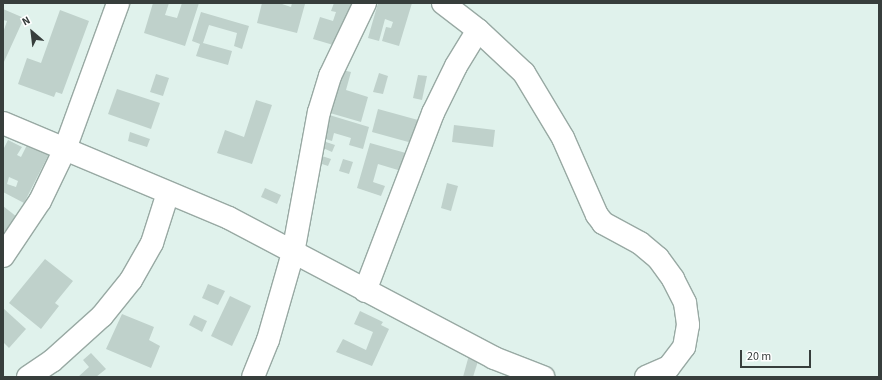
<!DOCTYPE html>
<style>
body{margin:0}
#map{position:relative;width:882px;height:380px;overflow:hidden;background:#e0f2ec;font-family:"Source Sans 3",sans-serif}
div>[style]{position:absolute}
.building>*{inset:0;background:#bfd1cb}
.roads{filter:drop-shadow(1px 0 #98a9a3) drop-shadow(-1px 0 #98a9a3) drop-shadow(0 1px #98a9a3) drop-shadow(0 -1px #98a9a3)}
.minor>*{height:22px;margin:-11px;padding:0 11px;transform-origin:11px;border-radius:11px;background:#fff}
span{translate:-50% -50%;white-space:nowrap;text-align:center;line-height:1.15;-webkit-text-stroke:3.5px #fff;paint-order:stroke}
.frame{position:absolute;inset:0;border:4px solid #373e3c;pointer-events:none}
.north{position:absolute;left:12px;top:12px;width:40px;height:40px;-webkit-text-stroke:3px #fff;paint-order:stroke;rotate:332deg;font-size:11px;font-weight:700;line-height:16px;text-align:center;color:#373e3c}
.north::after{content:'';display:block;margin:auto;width:14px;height:18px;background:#373e3c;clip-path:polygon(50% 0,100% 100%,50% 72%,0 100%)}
.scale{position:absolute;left:740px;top:350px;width:71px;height:18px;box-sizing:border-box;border:2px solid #373e3c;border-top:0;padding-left:5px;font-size:12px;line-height:14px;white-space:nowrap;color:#373e3c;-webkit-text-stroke:3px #fff;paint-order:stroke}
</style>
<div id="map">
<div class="building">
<i style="clip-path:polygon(153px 3px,169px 3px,165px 15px,177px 18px,182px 3px,199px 3px,185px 46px,144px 33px)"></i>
<i style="clip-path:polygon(262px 3px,279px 3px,291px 7px,292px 3px,305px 4px,297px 33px,257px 23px)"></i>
<i style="clip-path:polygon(334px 3px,354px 3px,340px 47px,313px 39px,320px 17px,333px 21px,336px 12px,331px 11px)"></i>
<i style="clip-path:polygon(378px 3px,412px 3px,399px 46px,382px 41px,386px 27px,391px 28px,393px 22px,385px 19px,379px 41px,368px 38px)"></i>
<i style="clip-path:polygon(3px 9px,24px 18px,3px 64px,3px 33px,7px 21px,3px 20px)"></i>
<i style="clip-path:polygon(60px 10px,89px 21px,62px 94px,56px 92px,54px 97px,18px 84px,27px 58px,41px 63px)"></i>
<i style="clip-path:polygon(201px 12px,249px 26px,242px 49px,234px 46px,237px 33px,209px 25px,203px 43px,232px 51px,228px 65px,196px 56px,200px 44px,192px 41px)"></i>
<i style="clip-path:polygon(342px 70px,351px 72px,346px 90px,368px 97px,361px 122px,330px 113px)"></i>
<i style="clip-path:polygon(379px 73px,388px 76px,383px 94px,373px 92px)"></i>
<i style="clip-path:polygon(156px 74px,169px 78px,163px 96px,150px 92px)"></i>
<i style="clip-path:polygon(418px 75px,427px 76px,422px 100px,413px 98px)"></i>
<i style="clip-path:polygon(117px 89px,160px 103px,151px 129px,108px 114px)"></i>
<i style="clip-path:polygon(256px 100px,272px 105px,252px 164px,217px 153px,225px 130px,244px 137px)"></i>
<i style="clip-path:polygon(378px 109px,418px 120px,412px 143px,372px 132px)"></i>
<i style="clip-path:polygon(326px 114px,369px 127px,363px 149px,349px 145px,351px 138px,334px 133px,332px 141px,319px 137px)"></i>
<i style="clip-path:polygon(454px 125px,495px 130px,493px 147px,452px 142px)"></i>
<i style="clip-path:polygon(130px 132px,150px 139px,147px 147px,128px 141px)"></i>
<i style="clip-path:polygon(evenodd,8px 140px,22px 147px,17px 155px,21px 157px,29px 141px,50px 152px,24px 203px,3px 192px,3px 150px,8px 140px,9px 177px,18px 181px,16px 187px,7px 184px,9px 177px)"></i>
<i style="clip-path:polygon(326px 142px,335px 145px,332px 152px,323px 148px)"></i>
<i style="clip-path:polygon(370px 143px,413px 155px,408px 173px,378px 164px,373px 182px,385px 186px,381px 196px,357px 188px)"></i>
<i style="clip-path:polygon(322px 156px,331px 159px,328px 166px,319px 163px)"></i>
<i style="clip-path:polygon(343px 159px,353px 162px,349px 174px,339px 171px)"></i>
<i style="clip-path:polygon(447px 183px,458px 186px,451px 211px,441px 208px)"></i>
<i style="clip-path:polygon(265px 188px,281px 195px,277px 204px,261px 197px)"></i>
<i style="clip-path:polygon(3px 206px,17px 217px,3px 233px)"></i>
<i style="clip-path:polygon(45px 259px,73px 281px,55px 303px,59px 306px,41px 329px,9px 303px)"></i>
<i style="clip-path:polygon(208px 284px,225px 291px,218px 305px,202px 298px)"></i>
<i style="clip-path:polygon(230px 296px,251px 306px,232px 346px,211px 336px)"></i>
<i style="clip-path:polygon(3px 308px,26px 329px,9px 348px,3px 342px)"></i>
<i style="clip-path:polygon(360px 311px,383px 322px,381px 325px,389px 329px,372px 366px,336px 352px,343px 339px,366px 350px,373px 332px,354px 324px)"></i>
<i style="clip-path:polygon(122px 314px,154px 327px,149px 340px,160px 346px,151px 368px,106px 349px)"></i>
<i style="clip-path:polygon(194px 315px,207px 321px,202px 332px,189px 325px)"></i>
<i style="clip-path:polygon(91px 353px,106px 369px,96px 377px,78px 377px,89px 367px,83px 360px)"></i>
<i style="clip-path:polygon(469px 355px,479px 358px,473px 377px,463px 377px)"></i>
</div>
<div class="roads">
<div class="minor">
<i style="left:443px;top:3px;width:44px;rotate:37.6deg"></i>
<i style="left:478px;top:30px;width:63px;rotate:43.1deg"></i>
<i style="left:524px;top:73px;width:76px;rotate:59deg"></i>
<i style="left:563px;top:138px;width:84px;rotate:66.2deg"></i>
<i style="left:597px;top:215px;width:10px;rotate:53deg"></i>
<i style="left:603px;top:223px;width:42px;rotate:28.4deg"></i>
<i style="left:640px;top:243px;width:23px;rotate:40deg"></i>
<i style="left:658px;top:258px;width:26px;rotate:54deg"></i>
<i style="left:673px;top:279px;width:27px;rotate:63deg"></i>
<i style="left:685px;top:303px;width:22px;rotate:82deg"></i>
<i style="left:688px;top:325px;width:22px;rotate:100deg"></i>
<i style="left:684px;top:347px;width:25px;rotate:127deg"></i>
<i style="left:669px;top:367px;width:25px;rotate:157deg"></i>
<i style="left:3px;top:123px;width:245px;rotate:22.8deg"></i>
<i style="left:229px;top:218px;width:300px;rotate:27.8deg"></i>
<i style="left:494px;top:358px;width:53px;rotate:21.2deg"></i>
<i style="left:3px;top:256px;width:66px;rotate:-56.1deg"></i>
<i style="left:40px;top:201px;width:58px;rotate:-64.3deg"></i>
<i style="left:65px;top:149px;width:155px;rotate:-70deg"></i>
<i style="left:365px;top:291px;width:191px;rotate:-69.1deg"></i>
<i style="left:433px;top:113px;width:52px;rotate:-63.9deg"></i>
<i style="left:456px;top:66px;width:42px;rotate:-58.6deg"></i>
<i style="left:28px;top:377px;width:29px;rotate:-34deg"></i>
<i style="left:52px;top:361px;width:67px;rotate:-42deg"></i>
<i style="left:102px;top:316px;width:46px;rotate:-51.1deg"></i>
<i style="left:131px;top:280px;width:43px;rotate:-60.4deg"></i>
<i style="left:152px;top:243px;width:52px;rotate:-72.3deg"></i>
<i style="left:253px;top:377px;width:40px;rotate:-68deg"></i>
<i style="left:268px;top:340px;width:91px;rotate:-74deg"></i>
<i style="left:293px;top:253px;width:143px;rotate:-79.6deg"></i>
<i style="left:319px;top:112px;width:38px;rotate:-73deg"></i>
<i style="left:330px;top:76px;width:81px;rotate:-64.4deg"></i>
</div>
</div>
<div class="frame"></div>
<div class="north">N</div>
<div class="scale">20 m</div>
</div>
